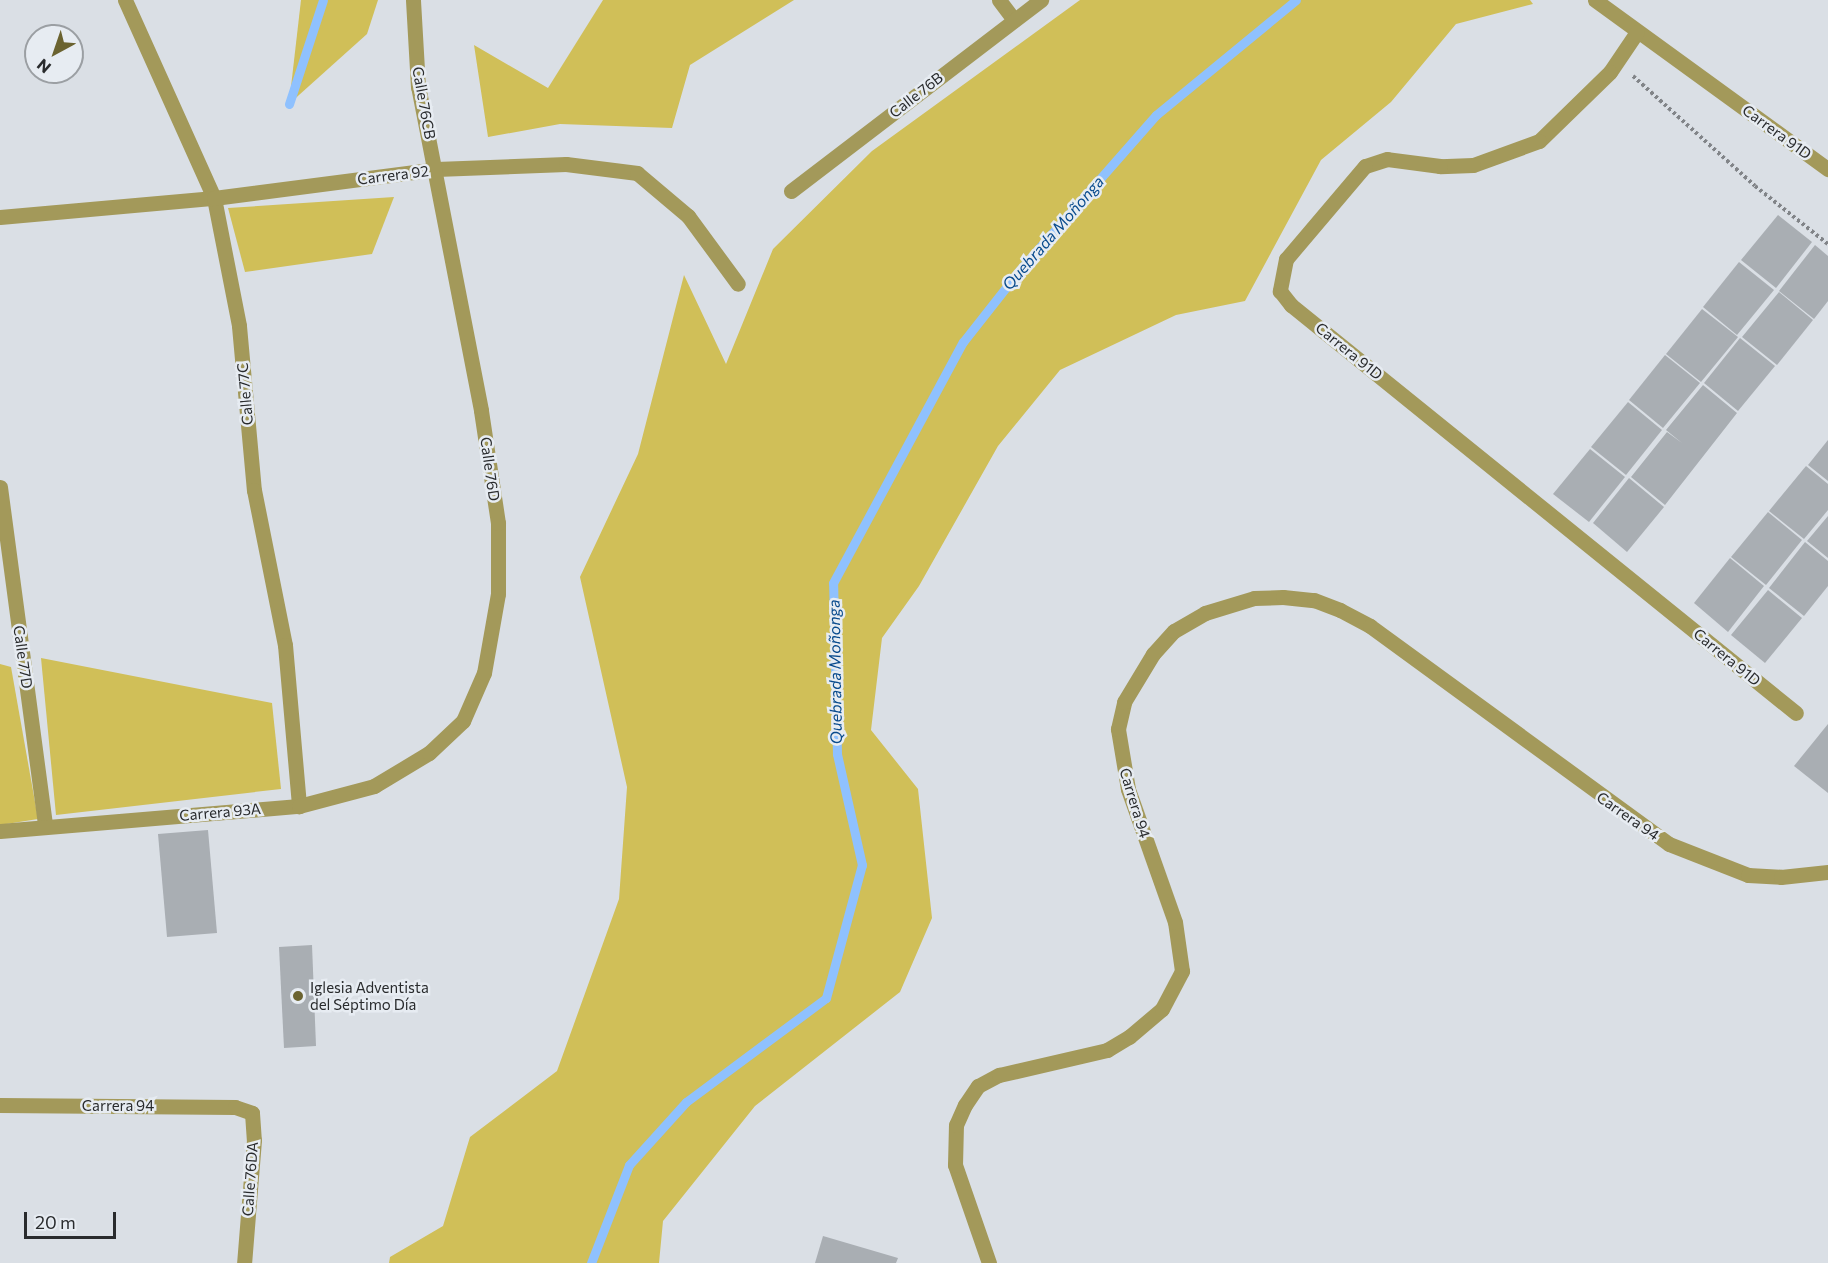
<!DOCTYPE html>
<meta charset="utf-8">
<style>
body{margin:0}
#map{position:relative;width:1828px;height:1263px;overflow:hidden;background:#dadfe5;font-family:Commissioner,sans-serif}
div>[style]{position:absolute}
.green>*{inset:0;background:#d0bf58}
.stream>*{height:9px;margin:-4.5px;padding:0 4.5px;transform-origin:4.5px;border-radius:4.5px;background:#8fc1fe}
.building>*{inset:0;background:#a9aeb3}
.path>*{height:4px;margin-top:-2px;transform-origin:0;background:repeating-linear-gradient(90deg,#818488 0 3px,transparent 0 6px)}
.minor>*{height:15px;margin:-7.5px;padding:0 7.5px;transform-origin:7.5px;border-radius:7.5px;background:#a3995a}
.dots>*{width:16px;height:16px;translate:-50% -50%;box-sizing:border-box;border:3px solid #e7ecf2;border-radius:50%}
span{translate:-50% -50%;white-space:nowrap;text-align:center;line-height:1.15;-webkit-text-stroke:5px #e7ecf2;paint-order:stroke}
.street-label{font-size:15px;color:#292b2d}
.poi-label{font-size:15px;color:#292b2d}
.left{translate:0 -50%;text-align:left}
.water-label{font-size:16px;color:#094b8d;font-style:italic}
.north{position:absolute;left:24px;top:24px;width:60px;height:60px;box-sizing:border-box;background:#e7ecf2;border:2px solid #9b9fa3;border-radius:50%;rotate:220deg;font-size:16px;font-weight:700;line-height:24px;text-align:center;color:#292b2d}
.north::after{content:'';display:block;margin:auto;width:21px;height:27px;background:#6b6330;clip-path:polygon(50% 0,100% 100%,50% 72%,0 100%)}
.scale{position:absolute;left:24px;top:1212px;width:92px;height:27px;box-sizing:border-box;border:3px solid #292b2d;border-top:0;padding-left:8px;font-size:18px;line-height:21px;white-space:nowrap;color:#292b2d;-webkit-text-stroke:4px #e7ecf2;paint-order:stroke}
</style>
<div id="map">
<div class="green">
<i style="clip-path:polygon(301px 0,378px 0,367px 34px,289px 104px)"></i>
<i style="clip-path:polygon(603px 0,794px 0,690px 65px,672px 128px,560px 124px,488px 137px,474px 45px,548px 88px)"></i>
<i style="clip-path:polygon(1080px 0,1530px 0,1533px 4px,1456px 24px,1391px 102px,1321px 160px,1245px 301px,1176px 315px,1060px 370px,998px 446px,919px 586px,882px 638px,871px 730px,918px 789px,932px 918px,900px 992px,755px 1106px,663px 1221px,659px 1263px,389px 1263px,390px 1257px,443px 1226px,470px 1137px,557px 1071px,619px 899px,627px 787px,580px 577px,638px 454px,684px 275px,726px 364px,773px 249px,872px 151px)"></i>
<i style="clip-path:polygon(394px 197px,372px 254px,245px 272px,228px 208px)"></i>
<i style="clip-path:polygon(41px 658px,272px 703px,281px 789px,56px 815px)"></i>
<i style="clip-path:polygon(0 664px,11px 667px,38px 819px,0 825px)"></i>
</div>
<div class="stream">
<i style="left:289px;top:104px;width:109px;rotate:-71.9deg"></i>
<i style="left:591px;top:1263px;width:105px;rotate:-68.8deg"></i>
<i style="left:629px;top:1165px;width:85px;rotate:-47.9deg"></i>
<i style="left:686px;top:1102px;width:174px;rotate:-36.6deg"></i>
<i style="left:826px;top:998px;width:138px;rotate:-74.9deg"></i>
<i style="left:862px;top:865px;width:114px;rotate:-102.7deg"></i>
<i style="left:837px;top:754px;width:171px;rotate:-91.3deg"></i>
<i style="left:833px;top:583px;width:274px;rotate:-61.7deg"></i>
<i style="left:963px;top:342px;width:89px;rotate:-51.8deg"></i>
<i style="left:1018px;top:272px;width:209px;rotate:-48.7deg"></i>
<i style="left:1156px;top:115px;width:181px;rotate:-39.4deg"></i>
</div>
<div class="building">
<i style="clip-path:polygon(1778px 215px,1812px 242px,1776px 288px,1741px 260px)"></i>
<i style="clip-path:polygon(1815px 245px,1828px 256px,1828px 301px,1814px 319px,1779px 291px)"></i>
<i style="clip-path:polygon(1739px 262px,1774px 290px,1737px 335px,1703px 307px)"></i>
<i style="clip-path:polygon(1779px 292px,1813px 320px,1777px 365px,1742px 337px)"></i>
<i style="clip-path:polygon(1702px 309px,1738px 337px,1701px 382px,1666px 354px)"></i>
<i style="clip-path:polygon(1740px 338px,1775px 366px,1738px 411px,1704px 383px)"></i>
<i style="clip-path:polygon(1665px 355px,1700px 383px,1663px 428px,1629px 400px)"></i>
<i style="clip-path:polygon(1703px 385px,1737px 413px,1665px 505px,1631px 477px,1667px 432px,1682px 443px,1666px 430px)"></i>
<i style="clip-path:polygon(1628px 402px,1662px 430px,1626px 475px,1591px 447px)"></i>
<i style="clip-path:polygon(1828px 440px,1828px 481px,1808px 465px)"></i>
<i style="clip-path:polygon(1590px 449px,1625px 477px,1589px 522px,1553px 494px)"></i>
<i style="clip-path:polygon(1806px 466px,1828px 484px,1828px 510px,1804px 539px,1769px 511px)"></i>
<i style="clip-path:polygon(1629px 478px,1664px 507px,1627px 552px,1593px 523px)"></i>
<i style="clip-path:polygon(1768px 512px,1802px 540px,1766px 585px,1731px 557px)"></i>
<i style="clip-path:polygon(1828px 516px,1828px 558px,1807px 541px)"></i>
<i style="clip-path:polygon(1805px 542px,1828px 561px,1828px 586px,1804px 616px,1769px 588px)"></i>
<i style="clip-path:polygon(1730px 558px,1764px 586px,1728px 632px,1694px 603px)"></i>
<i style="clip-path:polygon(1768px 590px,1802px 618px,1765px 663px,1731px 635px)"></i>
<i style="clip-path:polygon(1828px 724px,1828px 793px,1794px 766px)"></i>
<i style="clip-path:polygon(208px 830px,217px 933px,167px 937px,158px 834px)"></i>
<i style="clip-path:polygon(312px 945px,316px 1046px,284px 1048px,279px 947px)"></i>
<i style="clip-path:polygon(823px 1236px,898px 1258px,896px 1263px,815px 1263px)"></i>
</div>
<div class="path">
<i style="left:1633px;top:76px;width:164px;rotate:42deg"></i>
<i style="left:1755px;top:186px;width:93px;rotate:38.5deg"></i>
</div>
<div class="minor">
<i style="left:125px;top:0;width:217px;rotate:65.8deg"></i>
<i style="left:214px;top:198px;width:130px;rotate:78.9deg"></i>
<i style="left:239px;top:326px;width:165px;rotate:84.8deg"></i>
<i style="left:254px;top:490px;width:158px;rotate:78.7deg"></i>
<i style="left:285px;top:645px;width:162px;rotate:85deg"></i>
<i style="left:999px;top:0;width:25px;rotate:53deg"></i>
<i style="left:1595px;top:0;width:288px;rotate:36deg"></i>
<i style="left:1637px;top:32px;width:48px;rotate:124deg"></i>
<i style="left:1610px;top:72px;width:99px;rotate:135.8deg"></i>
<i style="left:1539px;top:141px;width:70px;rotate:160deg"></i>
<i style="left:1473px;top:165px;width:33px;rotate:178deg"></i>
<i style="left:1440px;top:166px;width:53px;rotate:-172.5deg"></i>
<i style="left:1387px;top:159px;width:23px;rotate:162deg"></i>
<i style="left:1365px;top:166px;width:122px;rotate:130.3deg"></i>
<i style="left:1286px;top:259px;width:33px;rotate:101deg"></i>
<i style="left:1280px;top:291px;width:18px;rotate:52deg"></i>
<i style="left:1291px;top:305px;width:649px;rotate:38.94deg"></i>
<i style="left:791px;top:191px;width:315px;rotate:-37.4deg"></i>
<i style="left:0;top:217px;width:215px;rotate:-5.1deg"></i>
<i style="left:214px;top:198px;width:224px;rotate:-7.4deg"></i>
<i style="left:436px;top:169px;width:130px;rotate:-2.2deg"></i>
<i style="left:566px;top:164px;width:72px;rotate:7.2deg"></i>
<i style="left:637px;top:173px;width:67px;rotate:40.1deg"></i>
<i style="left:688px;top:216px;width:84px;rotate:53.7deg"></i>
<i style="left:0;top:487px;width:342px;rotate:82.4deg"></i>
<i style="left:0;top:831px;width:300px;rotate:-4.8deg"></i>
<i style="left:299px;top:806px;width:78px;rotate:-14.9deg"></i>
<i style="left:374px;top:786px;width:64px;rotate:-31deg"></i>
<i style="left:429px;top:753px;width:47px;rotate:-43.3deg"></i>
<i style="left:463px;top:721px;width:52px;rotate:-66.4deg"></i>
<i style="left:484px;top:673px;width:80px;rotate:-80deg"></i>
<i style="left:498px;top:594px;width:71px;rotate:-90deg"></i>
<i style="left:498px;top:523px;width:114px;rotate:-98.6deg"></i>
<i style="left:481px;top:410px;width:329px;rotate:-101deg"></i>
<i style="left:418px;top:87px;width:87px;rotate:-93.3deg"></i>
<i style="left:0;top:1105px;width:235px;rotate:0.5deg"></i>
<i style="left:235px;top:1107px;width:18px;rotate:19deg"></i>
<i style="left:252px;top:1113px;width:27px;rotate:86deg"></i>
<i style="left:254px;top:1140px;width:123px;rotate:94.6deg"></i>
<i style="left:989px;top:1263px;width:104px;rotate:-109.1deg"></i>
<i style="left:955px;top:1165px;width:40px;rotate:-88.6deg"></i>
<i style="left:956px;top:1125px;width:22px;rotate:-66deg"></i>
<i style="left:965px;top:1105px;width:23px;rotate:-56deg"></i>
<i style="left:978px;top:1086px;width:24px;rotate:-28deg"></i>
<i style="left:999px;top:1075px;width:111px;rotate:-13deg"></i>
<i style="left:1107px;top:1050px;width:26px;rotate:-31deg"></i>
<i style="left:1129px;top:1037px;width:43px;rotate:-40.3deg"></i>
<i style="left:1162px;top:1009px;width:43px;rotate:-62.2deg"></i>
<i style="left:1182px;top:971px;width:49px;rotate:-98.1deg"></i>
<i style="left:1175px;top:922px;width:141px;rotate:-109.5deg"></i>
<i style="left:1128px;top:789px;width:61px;rotate:-99.5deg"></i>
<i style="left:1118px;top:729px;width:28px;rotate:-77deg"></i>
<i style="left:1124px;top:702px;width:56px;rotate:-58.9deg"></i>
<i style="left:1153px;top:654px;width:31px;rotate:-48deg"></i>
<i style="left:1174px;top:631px;width:36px;rotate:-30deg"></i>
<i style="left:1205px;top:613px;width:51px;rotate:-17deg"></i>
<i style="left:1254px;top:598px;width:29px;rotate:-2deg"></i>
<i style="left:1283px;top:597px;width:31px;rotate:6deg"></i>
<i style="left:1314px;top:600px;width:28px;rotate:21deg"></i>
<i style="left:1340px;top:610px;width:34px;rotate:28deg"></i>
<i style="left:1370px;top:626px;width:370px;rotate:36.1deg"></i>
<i style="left:1669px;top:844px;width:85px;rotate:21.4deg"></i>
<i style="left:1748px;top:875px;width:33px;rotate:3deg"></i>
<i style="left:1781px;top:877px;width:47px;rotate:-6.1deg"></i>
</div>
<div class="dots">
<i style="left:298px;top:996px;background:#6b6330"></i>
</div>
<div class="street-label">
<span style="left:916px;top:95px;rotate:-38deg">Calle 76B</span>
<span style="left:424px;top:103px;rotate:80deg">Calle 76CB</span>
<span style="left:1777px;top:132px;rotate:36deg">Carrera 91D</span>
<span style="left:393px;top:175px;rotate:-7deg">Carrera 92</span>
<span style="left:1349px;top:351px;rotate:39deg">Carrera 91D</span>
<span style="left:245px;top:394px;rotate:-95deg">Calle 77C</span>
<span style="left:490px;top:469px;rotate:82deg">Calle 76D</span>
<span style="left:23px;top:657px;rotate:82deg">Calle 77D</span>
<span style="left:1727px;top:657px;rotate:39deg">Carrera 91D</span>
<span style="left:1135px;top:803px;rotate:73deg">Carrera 94</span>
<span style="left:220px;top:812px;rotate:-5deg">Carrera 93A</span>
<span style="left:1628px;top:816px;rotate:35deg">Carrera 94</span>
<span style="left:118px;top:1106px">Carrera 94</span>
<span style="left:250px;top:1179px;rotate:-86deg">Calle 76DA</span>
</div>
<div class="poi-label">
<span class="left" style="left:310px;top:996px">Iglesia Adventista<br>del Séptimo Día</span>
</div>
<div class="water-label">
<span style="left:1053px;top:233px;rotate:-49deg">Quebrada Moñonga</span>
<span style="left:835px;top:672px;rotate:-91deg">Quebrada Moñonga</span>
</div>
<div class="north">N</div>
<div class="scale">20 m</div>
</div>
